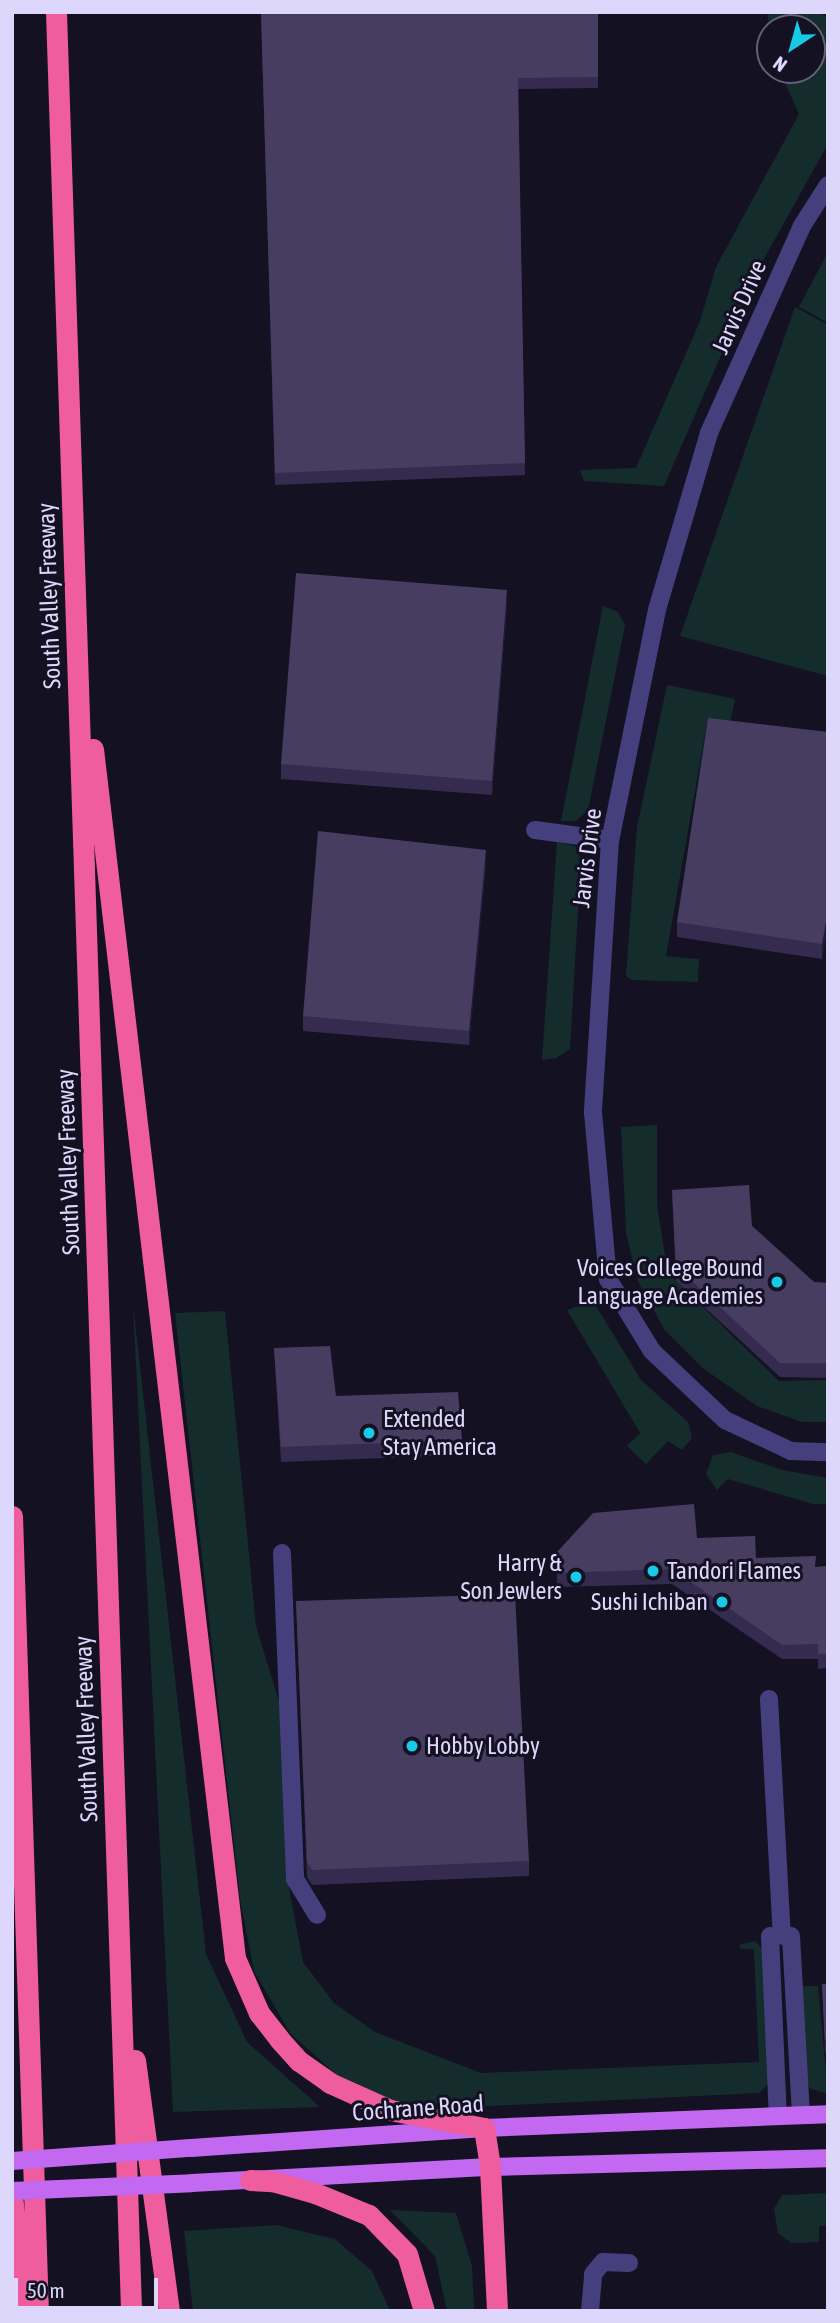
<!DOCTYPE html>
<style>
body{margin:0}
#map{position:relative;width:840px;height:2323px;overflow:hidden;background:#141123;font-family:"Asap Condensed",sans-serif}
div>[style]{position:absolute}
.green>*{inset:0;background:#142c2c}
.minor>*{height:18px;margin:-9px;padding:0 9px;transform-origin:9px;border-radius:9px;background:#45407d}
.major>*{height:18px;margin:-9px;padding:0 9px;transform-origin:9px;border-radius:9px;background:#c368f0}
.highway>*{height:21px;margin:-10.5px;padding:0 10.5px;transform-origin:10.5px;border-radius:10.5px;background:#ef5d9e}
.major-bridge>*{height:18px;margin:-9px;padding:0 9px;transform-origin:9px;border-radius:9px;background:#c368f0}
.wall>*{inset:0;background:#342b4f}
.shaded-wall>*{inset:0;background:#1f1936}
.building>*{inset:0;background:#463d61}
.dots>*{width:19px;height:19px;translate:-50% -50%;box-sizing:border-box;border:4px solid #141123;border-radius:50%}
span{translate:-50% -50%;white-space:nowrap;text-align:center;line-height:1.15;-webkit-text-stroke:6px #141123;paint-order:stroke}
.street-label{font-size:24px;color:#dcd7fb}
.poi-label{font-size:24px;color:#dcd7fb}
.right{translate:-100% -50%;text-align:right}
.left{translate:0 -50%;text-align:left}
.frame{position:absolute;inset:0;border:14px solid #dcd7fb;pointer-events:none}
.north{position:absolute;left:756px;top:14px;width:70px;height:70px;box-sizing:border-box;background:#141123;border:2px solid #646079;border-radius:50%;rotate:216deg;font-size:19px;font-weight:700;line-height:28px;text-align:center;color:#dcd7fb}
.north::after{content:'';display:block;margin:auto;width:24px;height:32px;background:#17cae7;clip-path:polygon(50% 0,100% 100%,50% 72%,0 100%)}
.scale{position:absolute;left:14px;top:2278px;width:144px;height:32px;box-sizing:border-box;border:4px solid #dcd7fb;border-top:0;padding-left:9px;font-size:21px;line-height:24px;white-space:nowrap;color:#dcd7fb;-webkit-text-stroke:5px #141123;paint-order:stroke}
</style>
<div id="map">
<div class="green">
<i style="clip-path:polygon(767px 12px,815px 12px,828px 17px,828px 144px,760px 266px,664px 486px,584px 481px,580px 470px,636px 468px,700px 321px,716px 267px,799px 114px,779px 70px,812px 70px,812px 28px,770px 30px)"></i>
<i style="clip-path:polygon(828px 252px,828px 323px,799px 307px)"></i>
<i style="clip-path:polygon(795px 307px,828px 325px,828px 676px,680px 636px)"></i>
<i style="clip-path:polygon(603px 606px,618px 612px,625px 625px,588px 810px,576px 821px,561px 821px)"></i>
<i style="clip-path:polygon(667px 685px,735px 699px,729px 728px,707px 723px,666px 956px,699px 959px,698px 982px,632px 980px,626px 976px,637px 827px)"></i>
<i style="clip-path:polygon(557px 842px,575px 846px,581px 860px,570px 1049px,556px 1058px,542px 1060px)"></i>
<i style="clip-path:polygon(657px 1125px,657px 1206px,668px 1273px,779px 1381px,828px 1380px,828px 1422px,802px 1422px,757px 1406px,704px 1369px,664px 1329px,638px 1281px,626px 1233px,621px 1127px)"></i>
<i style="clip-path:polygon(593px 1301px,641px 1380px,688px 1422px,692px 1438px,682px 1450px,668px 1441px,646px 1464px,627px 1446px,640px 1433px,567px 1310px)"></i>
<i style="clip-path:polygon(133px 1304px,206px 1954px,247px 2042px,320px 2107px,173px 2112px)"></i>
<i style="clip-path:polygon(225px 1311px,256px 1626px,280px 1705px,288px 1883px,303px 1962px,334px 2003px,375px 2032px,481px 2073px,759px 2062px,754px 1949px,741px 1949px,739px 1945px,755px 1941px,765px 1952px,768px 2084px,759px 2093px,449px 2108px,394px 2103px,341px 2079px,290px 2033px,254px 1971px,240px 1899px,175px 1313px)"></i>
<i style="clip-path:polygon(731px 1452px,782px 1470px,828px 1478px,828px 1504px,813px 1504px,728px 1479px,717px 1490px,706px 1474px,713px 1455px)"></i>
<i style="clip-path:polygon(800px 1986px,818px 1986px,828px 2094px,809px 2088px,803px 2074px)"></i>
<i style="clip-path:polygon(828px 2193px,828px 2225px,819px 2226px,819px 2242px,791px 2243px,778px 2233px,774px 2209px,782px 2195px)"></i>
<i style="clip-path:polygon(390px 2210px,456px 2213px,472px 2266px,474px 2311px,447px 2311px,435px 2256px)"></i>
<i style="clip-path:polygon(276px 2225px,335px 2239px,372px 2271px,390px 2311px,193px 2311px,184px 2231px)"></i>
</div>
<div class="minor">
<i style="left:828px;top:185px;width:49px;rotate:122.4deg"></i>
<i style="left:802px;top:226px;width:227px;rotate:114.2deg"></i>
<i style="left:709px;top:433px;width:184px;rotate:106.4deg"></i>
<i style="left:657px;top:610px;width:235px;rotate:101.5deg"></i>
<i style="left:610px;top:840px;width:273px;rotate:93.6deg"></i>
<i style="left:593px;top:1112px;width:168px;rotate:84.9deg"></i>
<i style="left:608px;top:1279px;width:84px;rotate:58.6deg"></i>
<i style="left:652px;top:1351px;width:100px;rotate:43.4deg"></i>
<i style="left:725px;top:1420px;width:73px;rotate:25.2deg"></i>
<i style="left:791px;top:1451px;width:37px;rotate:2deg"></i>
<i style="left:535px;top:830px;width:76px;rotate:7.6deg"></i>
<i style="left:282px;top:1553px;width:326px;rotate:87.7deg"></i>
<i style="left:295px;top:1879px;width:42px;rotate:58.6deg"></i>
<i style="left:769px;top:1699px;width:237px;rotate:86.9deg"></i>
<i style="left:770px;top:1936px;width:180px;rotate:87.5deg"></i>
<i style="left:791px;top:1936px;width:179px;rotate:86.8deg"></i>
<i style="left:590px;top:2311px;width:37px;rotate:-85deg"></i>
<i style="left:593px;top:2274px;width:16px;rotate:-50deg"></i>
<i style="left:603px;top:2262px;width:26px;rotate:2deg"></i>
</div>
<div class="major">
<i style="left:191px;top:2148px;width:294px;rotate:-3.9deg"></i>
<i style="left:484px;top:2128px;width:344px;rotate:-2.3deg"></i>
<i style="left:192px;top:2183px;width:298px;rotate:-3.1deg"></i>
<i style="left:490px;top:2167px;width:338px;rotate:-1.5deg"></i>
</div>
<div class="highway">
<i style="left:56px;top:12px;width:2300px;rotate:88.13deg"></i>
<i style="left:93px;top:749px;width:1217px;rotate:83.3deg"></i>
<i style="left:235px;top:1958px;width:60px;rotate:66.4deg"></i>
<i style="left:259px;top:2013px;width:33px;rotate:52deg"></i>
<i style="left:279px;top:2039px;width:30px;rotate:48deg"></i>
<i style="left:299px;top:2061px;width:38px;rotate:35deg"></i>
<i style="left:330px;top:2083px;width:66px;rotate:24.2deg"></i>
<i style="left:390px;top:2110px;width:96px;rotate:10.8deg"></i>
<i style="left:484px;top:2128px;width:39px;rotate:81deg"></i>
<i style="left:490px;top:2167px;width:144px;rotate:87.2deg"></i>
<i style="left:12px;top:1516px;width:795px;rotate:88.13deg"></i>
<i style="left:135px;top:2060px;width:253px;rotate:82.3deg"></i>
<i style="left:250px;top:2180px;width:22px;rotate:3deg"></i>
<i style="left:272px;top:2181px;width:45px;rotate:15.6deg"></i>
<i style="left:315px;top:2193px;width:58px;rotate:22.2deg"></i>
<i style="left:369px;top:2215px;width:54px;rotate:45.7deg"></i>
<i style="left:407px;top:2254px;width:59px;rotate:73.4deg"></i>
<i style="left:12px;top:2196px;width:110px;rotate:83.2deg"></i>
</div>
<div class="major-bridge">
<i style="left:12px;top:2161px;width:179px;rotate:-4.2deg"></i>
<i style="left:12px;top:2191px;width:180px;rotate:-2.5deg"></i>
</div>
<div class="wall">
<i style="clip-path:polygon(261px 12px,598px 12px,598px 88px,518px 89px,525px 475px,275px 485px)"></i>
<i style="clip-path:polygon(507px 605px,492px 795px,281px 779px,281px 764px)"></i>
<i style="clip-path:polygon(828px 732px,828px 924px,822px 959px,677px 937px,677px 922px)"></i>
<i style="clip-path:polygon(486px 865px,469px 1045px,303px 1031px,303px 1016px)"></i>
<i style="clip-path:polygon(672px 1190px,752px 1226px,814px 1282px,828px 1283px,828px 1378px,780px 1377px,676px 1281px)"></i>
<i style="clip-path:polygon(274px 1348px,336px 1396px,462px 1440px,462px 1455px,281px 1462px)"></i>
<i style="clip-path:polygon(697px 1538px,756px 1558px,816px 1567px,828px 1566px,828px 1668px,818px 1669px,818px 1659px,782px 1659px,672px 1584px,557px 1587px,557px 1552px)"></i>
<i style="clip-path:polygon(296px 1601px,529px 1861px,529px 1876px,312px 1885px,307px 1877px)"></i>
<i style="clip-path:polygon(822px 1984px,828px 1984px,828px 2053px,825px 2053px)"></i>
</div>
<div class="shaded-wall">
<i style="clip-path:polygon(507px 590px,507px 605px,492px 795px,492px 781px)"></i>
<i style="clip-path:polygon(486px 850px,486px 865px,469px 1045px,469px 1031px)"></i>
<i style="clip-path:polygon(828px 910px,828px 924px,822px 959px,822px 944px)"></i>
</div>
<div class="building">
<i style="clip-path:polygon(261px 12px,598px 12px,598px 77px,518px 78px,525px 463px,275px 473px)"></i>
<i style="clip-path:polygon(296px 573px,507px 590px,492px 781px,281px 764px)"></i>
<i style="clip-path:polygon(708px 718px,828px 732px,828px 910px,822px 944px,677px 922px)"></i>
<i style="clip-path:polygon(318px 831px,486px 850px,469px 1031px,303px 1016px)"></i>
<i style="clip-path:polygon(749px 1185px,752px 1226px,814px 1282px,828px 1283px,828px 1363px,780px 1363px,676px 1266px,672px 1190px)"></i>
<i style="clip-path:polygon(330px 1346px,336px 1396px,458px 1392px,462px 1440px,281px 1447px,274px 1348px)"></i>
<i style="clip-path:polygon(694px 1504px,697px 1538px,755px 1536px,756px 1558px,816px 1556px,815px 1567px,828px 1566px,828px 1654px,818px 1654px,818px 1644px,782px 1645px,672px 1569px,557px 1573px,557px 1552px,593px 1513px)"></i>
<i style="clip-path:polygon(515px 1594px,529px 1861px,312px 1870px,307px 1862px,296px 1601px)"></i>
<i style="clip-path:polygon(822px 1984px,828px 1984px,828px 2039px,825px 2039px)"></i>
</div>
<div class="dots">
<i style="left:777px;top:1282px;background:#17cae7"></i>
<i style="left:369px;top:1433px;background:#17cae7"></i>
<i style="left:653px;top:1571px;background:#17cae7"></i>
<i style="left:576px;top:1577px;background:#17cae7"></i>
<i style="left:722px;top:1602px;background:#17cae7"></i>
<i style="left:412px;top:1746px;background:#17cae7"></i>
</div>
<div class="street-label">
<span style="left:739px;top:307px;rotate:-66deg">Jarvis Drive</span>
<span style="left:49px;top:596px;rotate:-92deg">South Valley Freeway</span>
<span style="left:587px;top:858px;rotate:-83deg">Jarvis Drive</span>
<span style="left:68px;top:1162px;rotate:-92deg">South Valley Freeway</span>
<span style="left:86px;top:1729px;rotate:-92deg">South Valley Freeway</span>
<span style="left:418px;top:2108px;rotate:-4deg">Cochrane Road</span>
</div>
<div class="poi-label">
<span class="right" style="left:763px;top:1282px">Voices College Bound<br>Language Academies</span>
<span class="left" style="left:383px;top:1433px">Extended<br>Stay America</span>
<span class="right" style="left:562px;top:1577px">Harry &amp;<br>Son Jewlers</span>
<span class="left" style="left:667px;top:1571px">Tandori Flames</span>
<span class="right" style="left:708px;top:1602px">Sushi Ichiban</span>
<span class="left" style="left:426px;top:1746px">Hobby Lobby</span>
</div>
<div class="frame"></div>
<div class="north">N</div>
<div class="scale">50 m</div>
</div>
